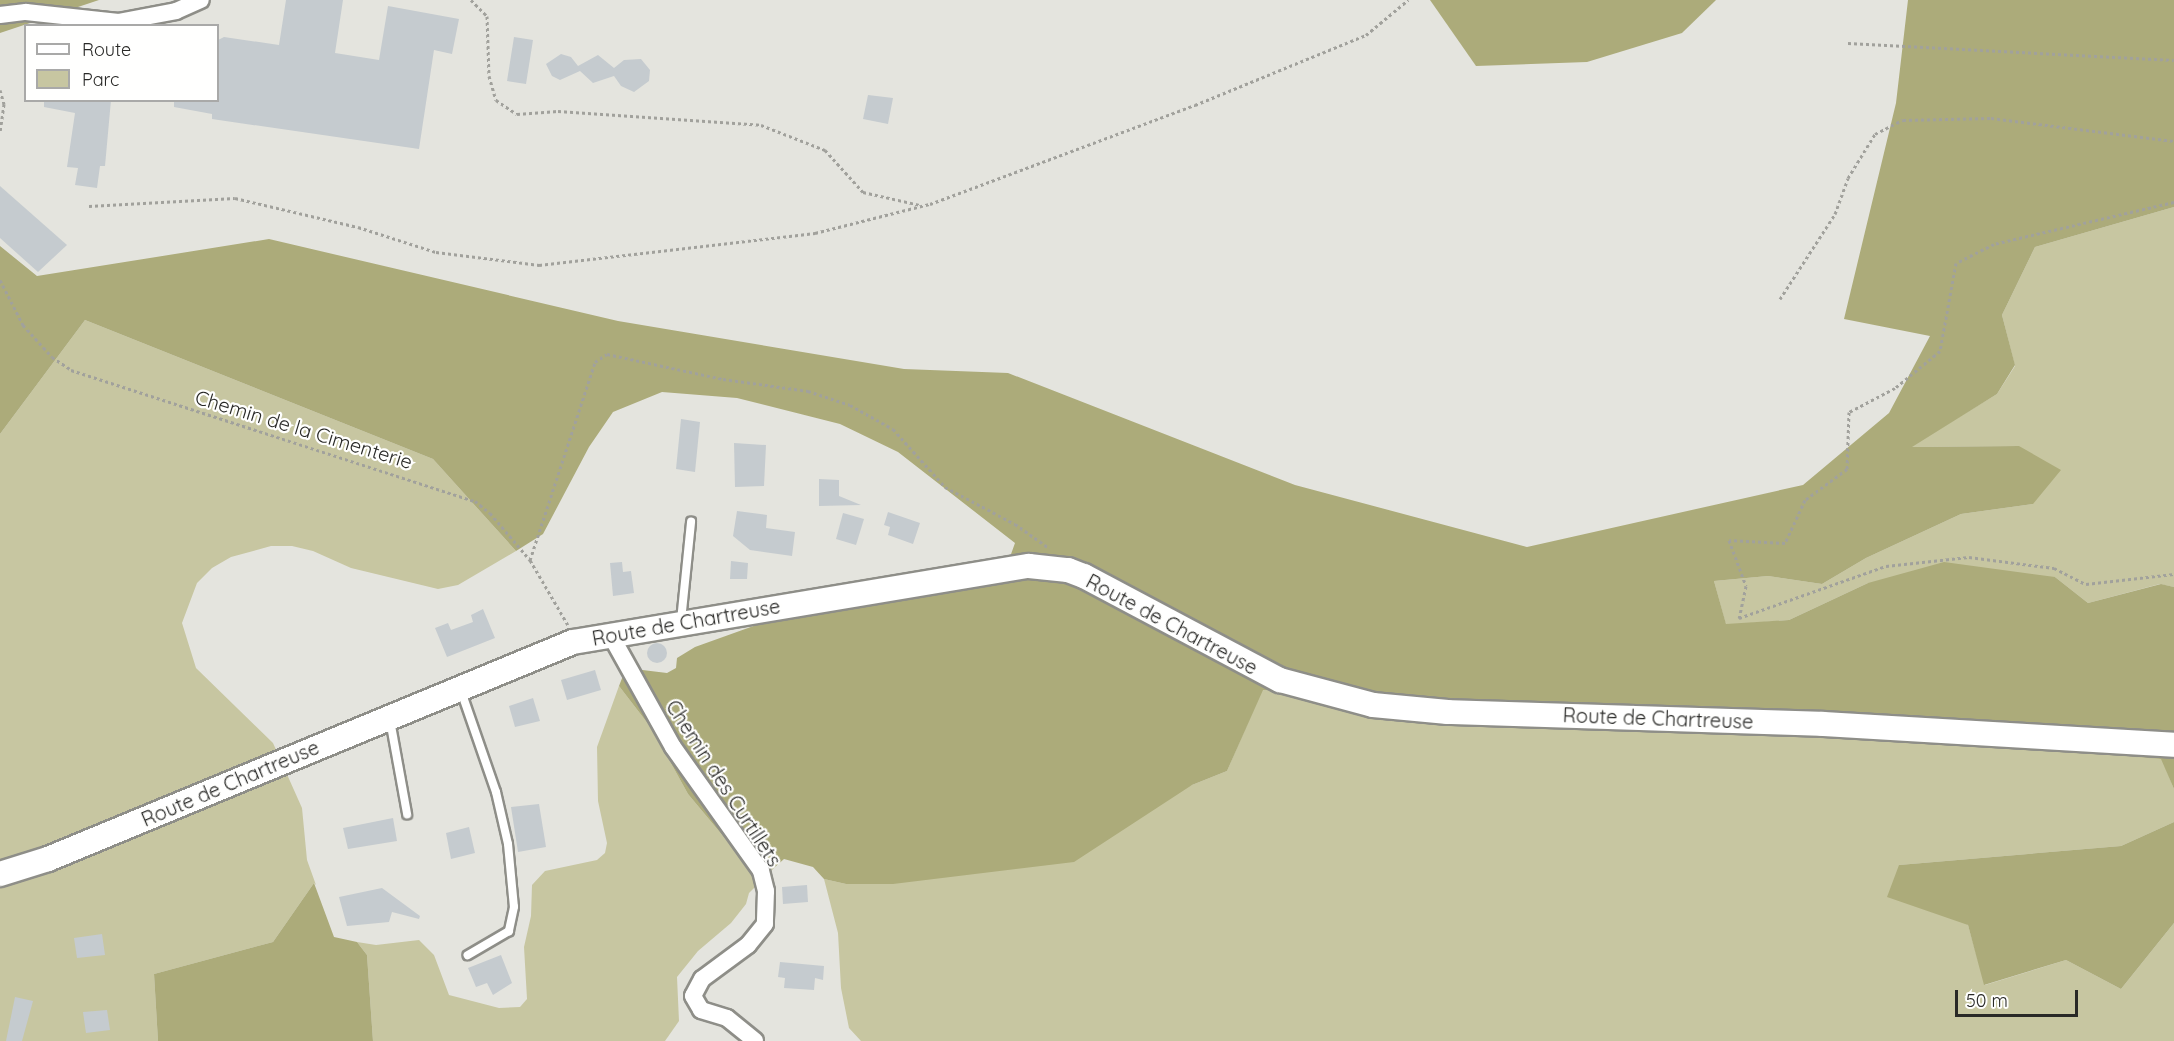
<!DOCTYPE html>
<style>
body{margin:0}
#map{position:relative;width:2174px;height:1041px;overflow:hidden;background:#e4e4de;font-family:Quicksand,sans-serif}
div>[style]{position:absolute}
.green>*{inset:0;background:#c7c6a1}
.forest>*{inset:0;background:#acab7a}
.building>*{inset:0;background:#c5cbcf}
.round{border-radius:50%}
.path>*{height:3px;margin-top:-1.5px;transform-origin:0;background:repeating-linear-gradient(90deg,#a1a19c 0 3px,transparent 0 6px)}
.roads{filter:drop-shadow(2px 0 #8e8e88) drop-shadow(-2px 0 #8e8e88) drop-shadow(0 2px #8e8e88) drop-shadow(0 -2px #8e8e88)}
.lane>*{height:8px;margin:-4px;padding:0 4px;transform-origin:4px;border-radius:4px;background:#fff}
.street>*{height:16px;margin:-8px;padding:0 8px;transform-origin:8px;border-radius:8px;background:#fff}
.secondary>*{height:24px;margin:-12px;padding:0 12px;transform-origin:12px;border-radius:12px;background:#fff}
span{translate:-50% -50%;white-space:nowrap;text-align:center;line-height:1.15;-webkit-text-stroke:4.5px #fffffe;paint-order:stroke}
.street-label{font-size:20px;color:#292927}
.legend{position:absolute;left:24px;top:24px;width:195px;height:78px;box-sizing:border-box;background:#fffffe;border:2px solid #a9a9a8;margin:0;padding:8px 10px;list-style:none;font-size:18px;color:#292927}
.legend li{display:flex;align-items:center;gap:12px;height:30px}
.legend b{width:30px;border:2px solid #a9a9a8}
.scale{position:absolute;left:1955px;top:990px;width:123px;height:27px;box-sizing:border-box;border:3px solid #292927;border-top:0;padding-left:8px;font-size:18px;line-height:21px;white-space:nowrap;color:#292927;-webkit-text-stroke:4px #fffffe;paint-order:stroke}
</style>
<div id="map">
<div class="green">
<i style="clip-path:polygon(2174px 207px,2174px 587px,2160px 584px,2088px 603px,2055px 577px,1868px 583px,1789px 620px,1726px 625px,1714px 581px,1768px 576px,1822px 584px,1866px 558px,1961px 514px,2033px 504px,2019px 446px,1910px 447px,1997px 394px,2015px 366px,2002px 315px,2035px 247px)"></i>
<i style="clip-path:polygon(85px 320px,433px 459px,516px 551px,458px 585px,438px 589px,351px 568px,313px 551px,292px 546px,271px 546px,231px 557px,212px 568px,197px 583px,182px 623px,196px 668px,273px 743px,302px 808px,307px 860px,316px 885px,314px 883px,273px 942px,154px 974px,158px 1041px,0 1041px,0 434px)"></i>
<i style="clip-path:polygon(619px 686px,652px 729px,688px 794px,743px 860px,775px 867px,749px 893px,746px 904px,731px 923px,698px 951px,677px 977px,679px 1021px,665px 1041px,373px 1041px,367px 955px,357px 942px,376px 945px,419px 940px,434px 955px,449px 995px,499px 1008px,520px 1007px,527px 999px,524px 947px,531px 916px,532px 885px,545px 871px,597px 860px,605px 853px,607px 843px,598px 801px,597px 747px)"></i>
<i style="clip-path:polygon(1262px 690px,2162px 759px,2174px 789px,2174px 822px,2121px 846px,1899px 865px,1968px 925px,1985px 985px,2066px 960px,2121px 989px,2174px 923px,2174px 1041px,861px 1041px,849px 1028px,841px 988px,838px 933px,824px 879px,846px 884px,1192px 785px,1227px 771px)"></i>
</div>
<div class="forest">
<i style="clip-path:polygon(0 0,99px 0,0 33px)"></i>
<i style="clip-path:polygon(1430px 0,1716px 0,1682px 33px,1587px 62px,1476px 66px)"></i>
<i style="clip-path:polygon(1908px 0,2174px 0,2174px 207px,2035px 247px,2002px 315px,2015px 365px,1997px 394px,1912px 447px,2019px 446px,2061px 470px,2033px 504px,1961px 514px,1866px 558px,1822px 584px,1768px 576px,1714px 581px,1726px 624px,1789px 620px,1868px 583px,1944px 562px,2055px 577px,2088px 603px,2161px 584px,2174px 587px,2174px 789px,2161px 759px,1263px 690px,1227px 771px,1192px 785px,1074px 862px,893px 884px,846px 884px,824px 879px,813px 867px,784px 859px,775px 867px,743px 860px,688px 794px,652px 729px,619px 686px,626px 668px,667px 673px,676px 668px,677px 658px,695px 647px,770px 620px,1001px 582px,1015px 543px,898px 452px,840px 424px,737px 398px,662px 392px,613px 412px,589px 447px,543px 534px,516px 551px,433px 459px,85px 320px,0 434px,0 246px,37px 276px,269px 239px,618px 321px,904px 369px,1008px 373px,1295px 485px,1527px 547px,1803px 485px,1889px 413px,1930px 336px,1844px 319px,1896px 103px)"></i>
<i style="clip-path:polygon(2174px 822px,2174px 923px,2121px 989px,2066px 960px,1984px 985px,1968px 925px,1887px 897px,1899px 865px,2121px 846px)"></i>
<i style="clip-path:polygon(314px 883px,334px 937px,357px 942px,367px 955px,373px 1041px,158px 1041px,154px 974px,273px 942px)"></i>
</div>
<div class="building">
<i style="clip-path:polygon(286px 0,343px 0,335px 53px,379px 60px,388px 6px,459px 19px,452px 54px,434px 50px,419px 149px,212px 119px,212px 114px,174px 107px,174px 100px,218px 100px,218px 40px,224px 37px,279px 45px)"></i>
<i style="clip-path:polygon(514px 37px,533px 40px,526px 84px,507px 81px)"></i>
<i style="clip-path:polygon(561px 54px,571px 57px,578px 66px,598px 55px,614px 68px,624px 60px,641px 59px,650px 70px,649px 81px,634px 92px,621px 86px,614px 76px,593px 83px,580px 71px,560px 80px,552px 76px,546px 64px)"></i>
<i style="clip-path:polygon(868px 95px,893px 98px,888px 124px,863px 119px)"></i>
<i style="clip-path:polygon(44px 100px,111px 100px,105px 166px,100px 166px,97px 188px,75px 185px,78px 168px,67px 167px,75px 113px,44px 107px)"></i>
<i style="clip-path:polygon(0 186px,67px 245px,38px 272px,0 238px)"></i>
<i style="clip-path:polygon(681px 419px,700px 422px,695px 472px,676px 469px)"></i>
<i style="clip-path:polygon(734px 443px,766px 445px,764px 486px,735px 487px)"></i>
<i style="clip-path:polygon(819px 479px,839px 480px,839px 496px,861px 505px,819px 506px)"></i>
<i style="clip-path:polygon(737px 511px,767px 515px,766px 528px,795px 532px,792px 556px,750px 550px,733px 536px)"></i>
<i style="clip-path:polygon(888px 512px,920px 523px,913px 544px,888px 535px,890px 527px,884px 525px)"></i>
<i style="clip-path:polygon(843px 513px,864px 519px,856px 545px,836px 539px)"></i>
<i style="clip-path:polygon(731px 561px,748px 563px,747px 579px,730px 579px)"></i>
<i style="clip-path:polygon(622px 562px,623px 572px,631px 571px,634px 593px,613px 596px,610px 563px)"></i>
<i style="clip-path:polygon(483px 609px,495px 638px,447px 657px,435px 628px,448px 623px,451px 630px,473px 622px,471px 615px)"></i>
<i class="round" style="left:647px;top:643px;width:20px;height:20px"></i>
<i style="clip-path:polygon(595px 670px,601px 690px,567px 700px,561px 680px)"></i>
<i style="clip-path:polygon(533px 698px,540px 721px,515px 727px,509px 706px)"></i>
<i style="clip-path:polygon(539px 804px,546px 847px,518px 852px,511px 807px)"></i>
<i style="clip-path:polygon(393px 818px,397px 841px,348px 849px,343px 828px)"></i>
<i style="clip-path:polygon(469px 827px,475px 853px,451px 859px,446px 833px)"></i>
<i style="clip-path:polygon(807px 885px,808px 902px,783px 904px,782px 887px)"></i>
<i style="clip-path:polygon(382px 888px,420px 916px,419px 919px,392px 912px,389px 922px,347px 926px,339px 897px)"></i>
<i style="clip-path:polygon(102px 934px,105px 955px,77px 958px,74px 938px)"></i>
<i style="clip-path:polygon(501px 955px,512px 983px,493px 995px,487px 983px,476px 987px,468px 968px)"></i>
<i style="clip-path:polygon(780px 962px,824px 966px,823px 980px,815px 978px,814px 990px,784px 988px,785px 978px,778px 977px)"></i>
<i style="clip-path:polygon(15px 997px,33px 1001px,22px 1041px,6px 1041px)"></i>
<i style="clip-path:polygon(107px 1010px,110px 1030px,86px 1033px,83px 1012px)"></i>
</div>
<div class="path">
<i style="left:471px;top:0;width:23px;rotate:45deg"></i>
<i style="left:487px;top:16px;width:60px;rotate:88.1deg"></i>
<i style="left:489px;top:76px;width:25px;rotate:74deg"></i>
<i style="left:496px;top:100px;width:25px;rotate:34deg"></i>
<i style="left:517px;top:114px;width:41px;rotate:-4.2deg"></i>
<i style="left:558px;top:111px;width:203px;rotate:3.9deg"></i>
<i style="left:761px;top:125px;width:69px;rotate:21.3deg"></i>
<i style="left:825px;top:150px;width:57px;rotate:47.9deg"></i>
<i style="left:863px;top:192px;width:58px;rotate:12.8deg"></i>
<i style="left:1848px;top:43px;width:326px;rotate:3deg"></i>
<i style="left:0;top:90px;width:15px;rotate:74deg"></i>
<i style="left:4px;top:104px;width:28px;rotate:98deg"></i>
<i style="left:2174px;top:202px;width:185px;rotate:166.9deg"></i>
<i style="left:1994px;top:244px;width:42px;rotate:153.4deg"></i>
<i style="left:1956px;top:263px;width:89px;rotate:100.3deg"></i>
<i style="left:1940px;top:351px;width:58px;rotate:140.6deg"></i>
<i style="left:1895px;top:388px;width:52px;rotate:152.4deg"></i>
<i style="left:1849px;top:412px;width:57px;rotate:92deg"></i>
<i style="left:1847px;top:469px;width:52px;rotate:143.6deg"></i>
<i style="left:1805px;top:500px;width:47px;rotate:114.9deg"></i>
<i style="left:1785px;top:543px;width:56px;rotate:-176.9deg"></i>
<i style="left:1729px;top:540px;width:49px;rotate:69.7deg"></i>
<i style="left:1746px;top:586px;width:33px;rotate:102deg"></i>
<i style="left:1739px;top:618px;width:156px;rotate:-19.5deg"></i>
<i style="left:1886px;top:566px;width:83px;rotate:-6.2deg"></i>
<i style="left:1969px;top:557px;width:86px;rotate:7.4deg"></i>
<i style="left:2054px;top:568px;width:36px;rotate:27deg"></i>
<i style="left:2086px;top:584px;width:89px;rotate:-6.5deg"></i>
<i style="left:89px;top:206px;width:146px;rotate:-3.1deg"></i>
<i style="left:235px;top:198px;width:126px;rotate:13.3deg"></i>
<i style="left:358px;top:227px;width:82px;rotate:17.8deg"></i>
<i style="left:436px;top:252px;width:104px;rotate:7.2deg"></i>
<i style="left:539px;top:265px;width:278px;rotate:-6.6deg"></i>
<i style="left:815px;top:233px;width:119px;rotate:-14.2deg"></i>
<i style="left:930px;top:204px;width:283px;rotate:-20.5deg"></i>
<i style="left:1195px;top:105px;width:185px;rotate:-22.3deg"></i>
<i style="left:1366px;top:35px;width:55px;rotate:-39.8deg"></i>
<i style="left:0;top:280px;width:51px;rotate:62.9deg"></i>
<i style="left:23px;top:325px;width:43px;rotate:47.8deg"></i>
<i style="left:52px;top:357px;width:23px;rotate:34deg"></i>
<i style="left:71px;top:370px;width:425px;rotate:18deg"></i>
<i style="left:475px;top:501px;width:19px;rotate:39deg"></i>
<i style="left:490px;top:513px;width:62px;rotate:49.6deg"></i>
<i style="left:530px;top:560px;width:75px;rotate:59.7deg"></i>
<i style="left:1780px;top:299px;width:101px;rotate:-57.1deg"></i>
<i style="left:1835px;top:214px;width:38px;rotate:-70deg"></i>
<i style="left:1848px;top:178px;width:52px;rotate:-58.5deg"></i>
<i style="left:1875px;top:134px;width:31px;rotate:-27deg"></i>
<i style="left:1903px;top:120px;width:88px;rotate:-1.3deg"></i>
<i style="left:1991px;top:118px;width:184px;rotate:7.2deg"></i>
<i style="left:530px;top:560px;width:208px;rotate:-71.8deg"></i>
<i style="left:595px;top:362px;width:14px;rotate:-34deg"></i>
<i style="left:607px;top:354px;width:119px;rotate:12.2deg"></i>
<i style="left:723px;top:379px;width:86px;rotate:8deg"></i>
<i style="left:808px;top:391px;width:44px;rotate:18.4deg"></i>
<i style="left:850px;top:405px;width:49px;rotate:29.2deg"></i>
<i style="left:893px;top:429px;width:78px;rotate:48.1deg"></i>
<i style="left:945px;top:487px;width:79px;rotate:27.9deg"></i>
<i style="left:1015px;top:524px;width:42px;rotate:35.2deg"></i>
</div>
<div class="roads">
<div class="lane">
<i style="left:681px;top:621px;width:100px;rotate:-84.2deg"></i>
<i style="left:461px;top:691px;width:107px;rotate:70.9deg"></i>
<i style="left:496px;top:792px;width:53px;rotate:77deg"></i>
<i style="left:508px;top:844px;width:63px;rotate:84.6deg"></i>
<i style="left:514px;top:907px;width:25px;rotate:102deg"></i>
<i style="left:509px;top:931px;width:48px;rotate:149.7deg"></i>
<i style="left:390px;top:720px;width:96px;rotate:79.7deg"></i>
</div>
<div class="street">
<i style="left:0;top:15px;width:26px;rotate:-7deg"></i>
<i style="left:26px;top:12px;width:93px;rotate:6.2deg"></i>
<i style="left:118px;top:22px;width:59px;rotate:-10.7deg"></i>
<i style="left:176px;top:11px;width:27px;rotate:-24deg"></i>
<i style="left:610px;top:634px;width:129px;rotate:60.9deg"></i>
<i style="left:673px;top:747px;width:152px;rotate:54.6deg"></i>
<i style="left:761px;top:871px;width:21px;rotate:76deg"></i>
<i style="left:766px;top:891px;width:33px;rotate:92deg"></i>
<i style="left:765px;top:924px;width:27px;rotate:129deg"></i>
<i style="left:748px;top:945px;width:57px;rotate:143.5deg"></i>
<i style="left:702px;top:979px;width:19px;rotate:118deg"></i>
<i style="left:693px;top:996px;width:16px;rotate:60deg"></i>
<i style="left:701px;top:1010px;width:27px;rotate:17deg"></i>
<i style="left:727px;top:1018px;width:36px;rotate:39deg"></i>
</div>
<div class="secondary">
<i style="left:0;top:874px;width:50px;rotate:-17.4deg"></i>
<i style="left:48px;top:859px;width:568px;rotate:-22.46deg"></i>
<i style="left:573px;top:642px;width:462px;rotate:-9.5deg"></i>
<i style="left:1029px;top:566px;width:39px;rotate:6deg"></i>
<i style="left:1068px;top:570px;width:17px;rotate:21deg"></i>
<i style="left:1084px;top:576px;width:222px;rotate:28deg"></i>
<i style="left:1280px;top:680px;width:96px;rotate:15deg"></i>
<i style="left:1373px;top:705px;width:75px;rotate:5.3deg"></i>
<i style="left:1448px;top:712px;width:375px;rotate:1.8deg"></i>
<i style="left:1823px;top:724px;width:352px;rotate:3.4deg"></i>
</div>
</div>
<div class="street-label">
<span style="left:304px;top:429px;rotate:17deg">Chemin de la Cimenterie</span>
<span style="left:686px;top:622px;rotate:-10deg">Route de Chartreuse</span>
<span style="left:1172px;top:624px;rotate:28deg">Route de Chartreuse</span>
<span style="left:1658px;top:718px;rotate:2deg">Route de Chartreuse</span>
<span style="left:230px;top:783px;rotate:-23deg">Route de Chartreuse</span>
<span style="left:724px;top:783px;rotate:57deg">Chemin des Curtillets</span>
</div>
<ul class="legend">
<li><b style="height:8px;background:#fff"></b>Route</li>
<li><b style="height:16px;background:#c7c6a1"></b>Parc</li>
</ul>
<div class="scale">50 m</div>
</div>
